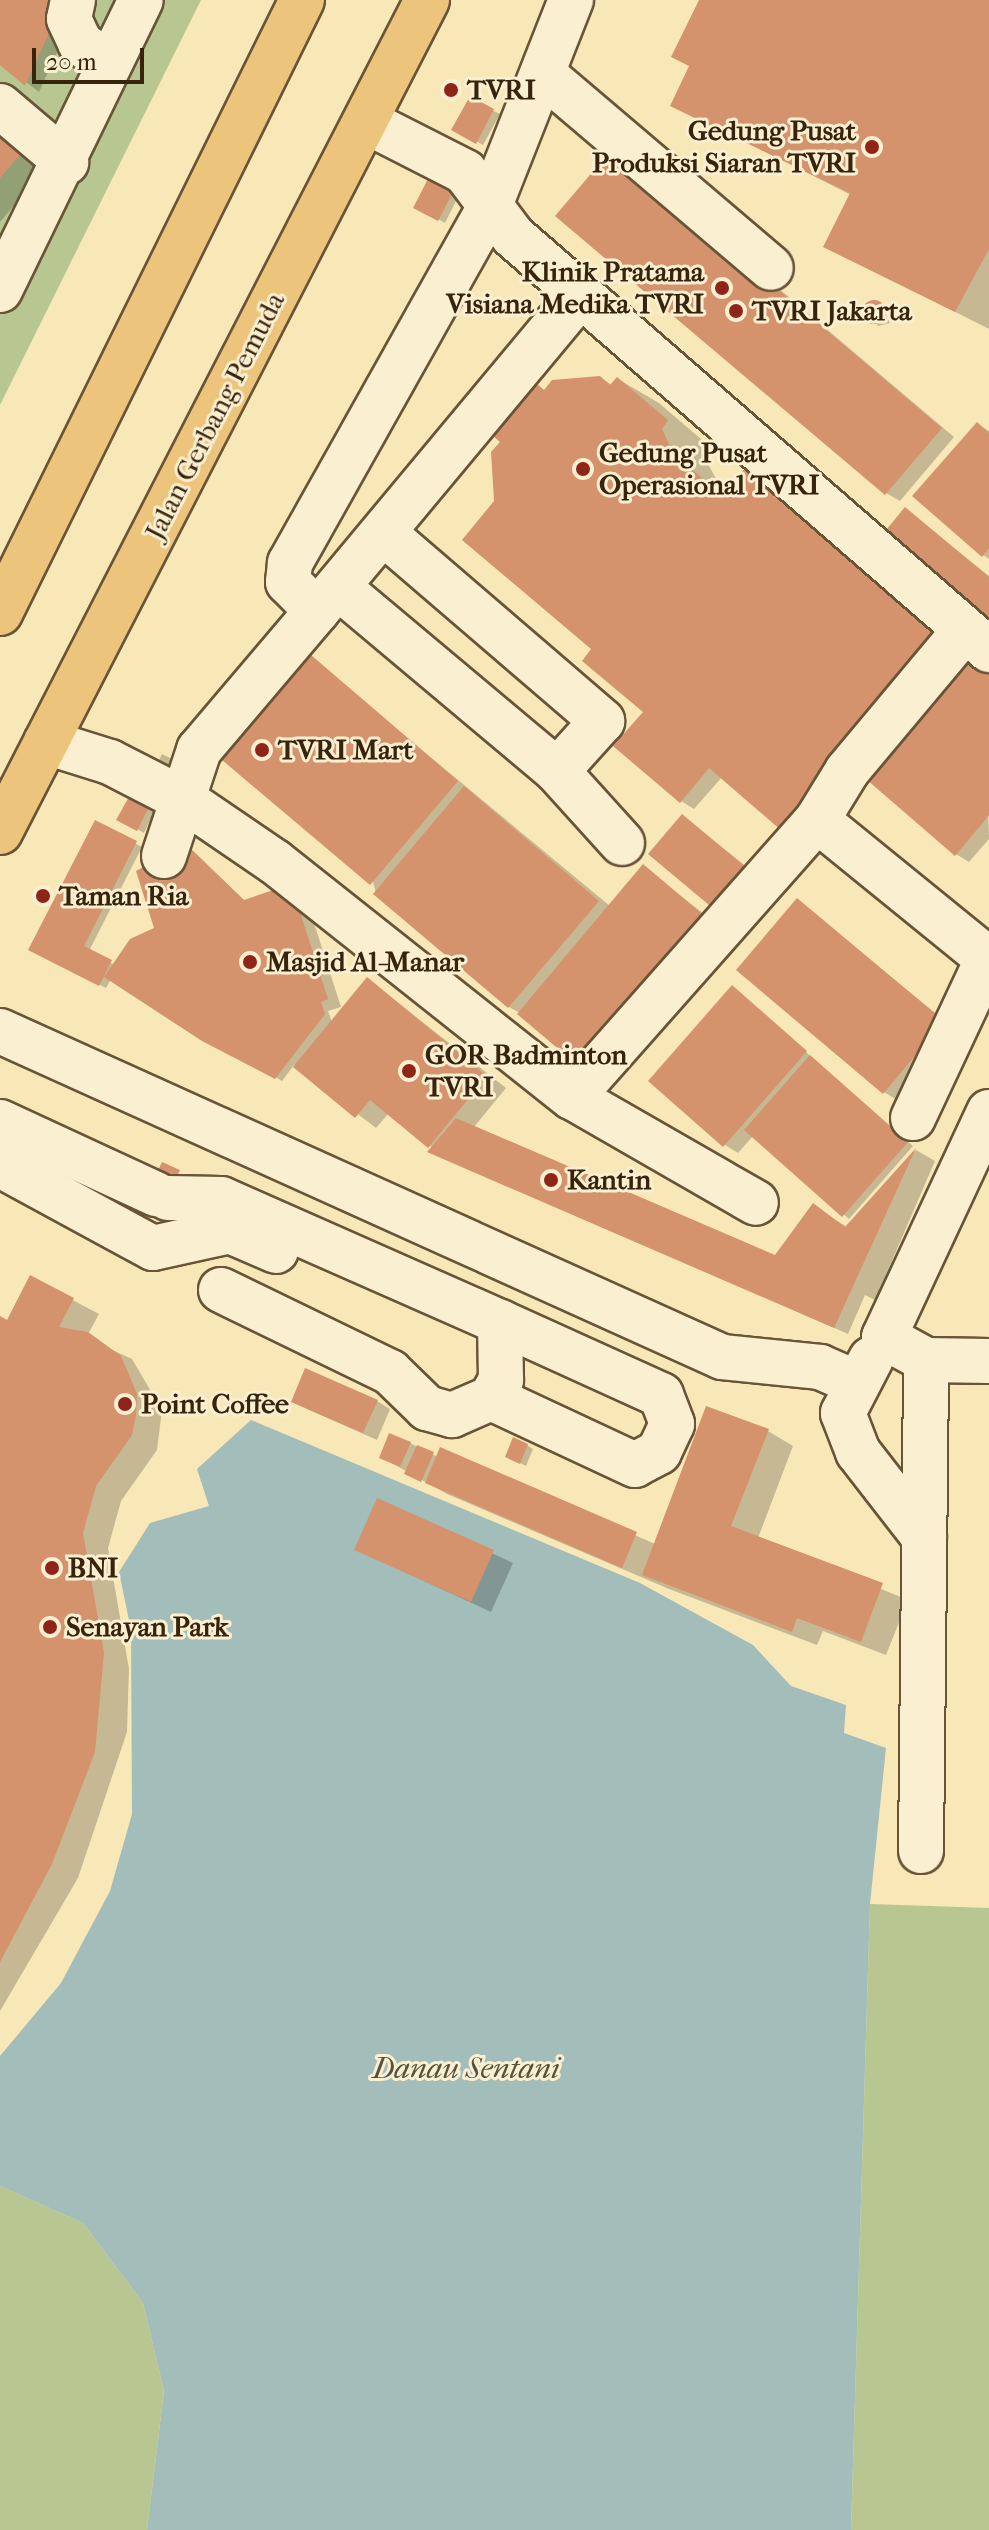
<!DOCTYPE html>
<style>
body{margin:0}
#map{position:relative;width:989px;height:2530px;overflow:hidden;background:#f8e7b7;font-family:"IM FELL French Canon",serif}
div>[style]{position:absolute}
.green>*{inset:0;background:#b8c792}
.water>*{inset:0;background:#a3bdba}
.shadow>*{inset:0;background:#0003}
.building>*{inset:0;background:#d4926d}
.round{border-radius:50%}
.roads{filter:drop-shadow(2px 0 #685437) drop-shadow(-2px 0 #685437) drop-shadow(0 2px #685437) drop-shadow(0 -2px #685437)}
.minor>*{height:44px;margin:-22px;padding:0 22px;transform-origin:22px;border-radius:22px;background:#faefd0}
.major>*{height:44px;margin:-22px;padding:0 22px;transform-origin:22px;border-radius:22px;background:#ecc47c}
.dots>*{width:22px;height:22px;translate:-50% -50%;box-sizing:border-box;border:4px solid #faefd0;border-radius:50%}
span{translate:-50% -50%;white-space:nowrap;text-align:center;line-height:1.15;-webkit-text-stroke:6px #faefd0;paint-order:stroke}
.poi-label{font-size:28px;color:#38230c;font-weight:700}
.left{translate:0 -50%;text-align:left}
.right{translate:-100% -50%;text-align:right}
.street-label{font-size:28px;color:#38230c}
.water-label{font-size:30px;color:#585140;font-style:italic}
.scale{position:absolute;left:32px;top:48px;width:112px;height:36px;box-sizing:border-box;border:4px solid #38230c;border-top:0;padding-left:10px;font-size:24px;line-height:28px;white-space:nowrap;color:#38230c;-webkit-text-stroke:6px #faefd0;paint-order:stroke}
</style>
<div id="map">
<div class="green">
<i style="clip-path:polygon(0 0,201px 0,0 405px)"></i>
<i style="clip-path:polygon(870px 1904px,989px 1908px,989px 2530px,851px 2530px)"></i>
<i style="clip-path:polygon(0 2186px,83px 2223px,143px 2303px,164px 2391px,147px 2530px,0 2530px)"></i>
</div>
<div class="water">
<i style="clip-path:polygon(251px 1420px,640px 1583px,753px 1645px,791px 1686px,846px 1705px,844px 1733px,886px 1748px,870px 1904px,851px 2530px,147px 2530px,164px 2391px,143px 2303px,83px 2223px,0 2186px,0 2056px,61px 1983px,110px 1891px,132px 1814px,131px 1630px,119px 1572px,150px 1523px,209px 1506px,197px 1469px)"></i>
</div>
<div class="shadow">
<i style="clip-path:polygon(0 0,81px 0,39px 92px,0 62px)"></i>
<i style="clip-path:polygon(701px 0,989px 0,989px 329px,825px 246px,851px 195px,672px 105px,691px 67px)"></i>
<i style="clip-path:polygon(470px 99px,500px 114px,483px 145px,454px 129px)"></i>
<i style="clip-path:polygon(0 137px,44px 170px,0 222px)"></i>
<i style="clip-path:polygon(626px 159px,954px 437px,900px 501px,886px 493px)"></i>
<i style="clip-path:polygon(432px 176px,461px 191px,445px 223px,416px 207px)"></i>
<i style="clip-path:polygon(879px 302px,890px 323px,878px 326px,867px 306px)"></i>
<i style="clip-path:polygon(600px 378px,612px 385px,618px 379px,659px 403px,708px 445px,702px 453px,725px 495px,722px 777px,694px 809px,681px 801px,646px 712px,594px 649px,496px 501px,545px 391px)"></i>
<i style="clip-path:polygon(977px 424px,989px 431px,989px 559px,983px 555px)"></i>
<i style="clip-path:polygon(906px 510px,989px 576px,989px 621px)"></i>
<i style="clip-path:polygon(311px 658px,610px 906px,643px 867px,726px 931px,520px 1013px,509px 1007px,376px 893px)"></i>
<i style="clip-path:polygon(984px 668px,989px 839px,969px 862px,956px 854px)"></i>
<i style="clip-path:polygon(162px 754px,178px 762px,175px 768px,159px 760px)"></i>
<i style="clip-path:polygon(130px 798px,155px 810px,144px 833px,119px 819px)"></i>
<i style="clip-path:polygon(682px 816px,761px 878px,729px 916px)"></i>
<i style="clip-path:polygon(96px 823px,142px 847px,89px 951px,115px 965px,157px 929px,192px 851px,246px 902px,305px 895px,341px 1007px,328px 1011px,332px 1022px,368px 979px,506px 1088px,474px 1127px,783px 1261px,813px 1206px,847px 1227px,916px 1150px,935px 1161px,875px 1300px,865px 1295px,848px 1334px,433px 1148px,389px 1113px,376px 1128px,294px 1065px,282px 1081px,111px 979px,106px 988px,31px 949px)"></i>
<i style="clip-path:polygon(797px 900px,956px 1030px,897px 1100px,884px 1092px)"></i>
<i style="clip-path:polygon(733px 988px,913px 1146px,849px 1219px,753px 1136px,738px 1153px,725px 1145px)"></i>
<i style="clip-path:polygon(31px 1278px,99px 1314px,86px 1338px,132px 1359px,162px 1410px,157px 1450px,121px 1501px,108px 1548px,129px 1669px,127px 1732px,78px 1878px,0 2011px,0 1318px,8px 1322px)"></i>
<i style="clip-path:polygon(377px 1401px,390px 1409px,377px 1440px,307px 1409px)"></i>
<i style="clip-path:polygon(768px 1431px,793px 1446px,758px 1538px,908px 1600px,886px 1655px,823px 1631px,817px 1645px,669px 1589px,447px 1494px,388px 1461px,410px 1443px,438px 1457px,442px 1450px,655px 1544px)"></i>
<i style="clip-path:polygon(527px 1445px,533px 1449px,526px 1466px,514px 1460px)"></i>
<i style="clip-path:polygon(378px 1500px,513px 1563px,491px 1612px,357px 1550px)"></i>
</div>
<div class="building">
<i style="clip-path:polygon(0 0,64px 0,25px 86px,0 65px)"></i>
<i style="clip-path:polygon(699px 0,989px 0,989px 249px,955px 312px,823px 247px,850px 193px,670px 106px,689px 66px,671px 57px)"></i>
<i style="clip-path:polygon(470px 96px,494px 109px,476px 144px,451px 130px)"></i>
<i style="clip-path:polygon(0 137px,20px 155px,0 178px)"></i>
<i style="clip-path:polygon(612px 149px,942px 428px,885px 495px,555px 216px)"></i>
<i style="clip-path:polygon(431px 173px,456px 186px,438px 221px,413px 208px)"></i>
<i class="round" style="left:862px;top:300px;width:24px;height:24px"></i>
<i style="clip-path:polygon(600px 376px,610px 385px,617px 377px,668px 420px,662px 429px,673px 453px,722px 495px,746px 467px,947px 637px,782px 831px,709px 768px,680px 803px,613px 746px,643px 712px,582px 661px,591px 649px,462px 540px,494px 501px,491px 452px,500px 442px,492px 435px,536px 383px,544px 390px,552px 380px)"></i>
<i style="clip-path:polygon(977px 422px,989px 433px,989px 548px,982px 557px,912px 496px)"></i>
<i style="clip-path:polygon(905px 507px,989px 577px,989px 624px,882px 535px)"></i>
<i style="clip-path:polygon(311px 655px,458px 781px,370px 885px,222px 760px)"></i>
<i style="clip-path:polygon(970px 658px,989px 674px,989px 815px,955px 856px,866px 779px)"></i>
<i style="clip-path:polygon(464px 786px,599px 901px,508px 1008px,373px 894px)"></i>
<i style="clip-path:polygon(130px 795px,150px 805px,137px 831px,116px 820px)"></i>
<i style="clip-path:polygon(682px 814px,748px 869px,715px 910px,648px 854px)"></i>
<i style="clip-path:polygon(95px 820px,137px 841px,84px 946px,112px 960px,99px 986px,28px 950px)"></i>
<i style="clip-path:polygon(186px 844px,244px 900px,291px 884px,328px 999px,321px 1002px,325px 1014px,275px 1079px,202px 1041px,104px 977px,130px 939px,154px 928px,136px 871px)"></i>
<i style="clip-path:polygon(643px 864px,707px 918px,581px 1068px,517px 1014px)"></i>
<i style="clip-path:polygon(797px 898px,944px 1021px,883px 1094px,736px 970px)"></i>
<i style="clip-path:polygon(367px 977px,487px 1076px,428px 1148px,370px 1100px,355px 1118px,293px 1067px)"></i>
<i style="clip-path:polygon(732px 985px,807px 1051px,723px 1147px,648px 1081px)"></i>
<i style="clip-path:polygon(810px 1055px,908px 1142px,842px 1217px,744px 1130px)"></i>
<i style="clip-path:polygon(456px 1118px,775px 1255px,813px 1203px,845px 1227px,916px 1148px,834px 1328px,427px 1152px)"></i>
<i style="clip-path:polygon(162px 1162px,180px 1170px,166px 1203px,156px 1175px)"></i>
<i style="clip-path:polygon(30px 1275px,74px 1298px,59px 1327px,88px 1332px,121px 1356px,137px 1394px,136px 1415px,132px 1435px,96px 1486px,83px 1533px,104px 1653px,95px 1752px,52px 1864px,0 1962px,0 1316px,7px 1320px)"></i>
<i style="clip-path:polygon(305px 1368px,378px 1400px,363px 1433px,291px 1402px)"></i>
<i style="clip-path:polygon(706px 1406px,769px 1429px,731px 1526px,883px 1583px,861px 1642px,797px 1618px,792px 1632px,642px 1575px)"></i>
<i style="clip-path:polygon(389px 1433px,411px 1442px,400px 1467px,379px 1458px)"></i>
<i style="clip-path:polygon(513px 1437px,528px 1444px,520px 1464px,505px 1457px)"></i>
<i style="clip-path:polygon(417px 1445px,434px 1452px,421px 1482px,404px 1474px)"></i>
<i style="clip-path:polygon(440px 1447px,637px 1532px,622px 1568px,425px 1483px)"></i>
<i style="clip-path:polygon(377px 1498px,494px 1550px,471px 1602px,354px 1550px)"></i>
</div>
<div class="roads">
<div class="minor">
<i style="left:73px;top:0;width:19px;rotate:102deg"></i>
<i style="left:69px;top:19px;width:26px;rotate:65deg"></i>
<i style="left:80px;top:43px;width:35px;rotate:35deg"></i>
<i style="left:543px;top:74px;width:299px;rotate:40.4deg"></i>
<i style="left:0;top:106px;width:87px;rotate:40.3deg"></i>
<i style="left:367px;top:122px;width:110px;rotate:27deg"></i>
<i style="left:465px;top:172px;width:80px;rotate:53.1deg"></i>
<i style="left:513px;top:236px;width:631px;rotate:41.02deg"></i>
<i style="left:0;top:290px;width:322px;rotate:-64.1deg"></i>
<i style="left:387px;top:536px;width:284px;rotate:40.7deg"></i>
<i style="left:602px;top:721px;width:67px;rotate:132deg"></i>
<i style="left:338px;top:587px;width:286px;rotate:40deg"></i>
<i style="left:557px;top:771px;width:97px;rotate:47.9deg"></i>
<i style="left:317px;top:611px;width:411px;rotate:-50.2deg"></i>
<i style="left:46px;top:742px;width:67px;rotate:17.4deg"></i>
<i style="left:110px;top:762px;width:83px;rotate:27.2deg"></i>
<i style="left:184px;top:800px;width:110px;rotate:34.3deg"></i>
<i style="left:275px;top:862px;width:379px;rotate:38.4deg"></i>
<i style="left:572px;top:1097px;width:370px;rotate:-48.5deg"></i>
<i style="left:817px;top:820px;width:220px;rotate:39.1deg"></i>
<i style="left:817px;top:820px;width:57px;rotate:-58.5deg"></i>
<i style="left:847px;top:771px;width:184px;rotate:-50.1deg"></i>
<i style="left:164px;top:856px;width:112px;rotate:-71.7deg"></i>
<i style="left:199px;top:750px;width:182px;rotate:-49.7deg"></i>
<i style="left:317px;top:611px;width:41px;rotate:-135deg"></i>
<i style="left:288px;top:582px;width:19px;rotate:-84deg"></i>
<i style="left:290px;top:563px;width:407px;rotate:-60.7deg"></i>
<i style="left:489px;top:208px;width:224px;rotate:-68.5deg"></i>
<i style="left:0;top:1031px;width:792px;rotate:24.3deg"></i>
<i style="left:722px;top:1357px;width:99px;rotate:5.8deg"></i>
<i style="left:820px;top:1367px;width:40px;rotate:23.4deg"></i>
<i style="left:572px;top:1097px;width:212px;rotate:29.9deg"></i>
<i style="left:989px;top:1112px;width:248px;rotate:115deg"></i>
<i style="left:884px;top:1337px;width:48px;rotate:28.7deg"></i>
<i style="left:926px;top:1360px;width:63px;rotate:0.9deg"></i>
<i style="left:913px;top:1118px;width:179px;rotate:-64.9deg"></i>
<i style="left:0;top:1122px;width:172px;rotate:24.8deg"></i>
<i style="left:0;top:1165px;width:174px;rotate:28.5deg"></i>
<i style="left:153px;top:1248px;width:79px;rotate:-12.4deg"></i>
<i style="left:230px;top:1231px;width:50px;rotate:23.5deg"></i>
<i style="left:168px;top:1198px;width:53px;rotate:1.1deg"></i>
<i style="left:221px;top:1199px;width:305px;rotate:23.8deg"></i>
<i style="left:500px;top:1322px;width:177px;rotate:24.4deg"></i>
<i style="left:661px;top:1395px;width:31px;rotate:69deg"></i>
<i style="left:672px;top:1424px;width:31px;rotate:115deg"></i>
<i style="left:659px;top:1452px;width:27px;rotate:152deg"></i>
<i style="left:635px;top:1465px;width:159px;rotate:-155deg"></i>
<i style="left:221px;top:1290px;width:188px;rotate:25.9deg"></i>
<i style="left:390px;top:1372px;width:52px;rotate:44.2deg"></i>
<i style="left:427px;top:1408px;width:26px;rotate:16deg"></i>
<i style="left:452px;top:1415px;width:43px;rotate:-23.6deg"></i>
<i style="left:491px;top:1398px;width:21px;rotate:-61deg"></i>
<i style="left:501px;top:1380px;width:58px;rotate:-91deg"></i>
<i style="left:871px;top:1359px;width:61px;rotate:117.4deg"></i>
<i style="left:843px;top:1413px;width:42px;rotate:69deg"></i>
<i style="left:858px;top:1452px;width:108px;rotate:52.2deg"></i>
<i style="left:921px;top:1851px;width:491px;rotate:-89.4deg"></i>
</div>
<div class="major">
<i style="left:0;top:613px;width:683px;rotate:-63.77deg"></i>
<i style="left:0;top:832px;width:935px;rotate:-62.83deg"></i>
</div>
</div>
<div class="dots">
<i style="left:451px;top:90px;background:#8f2418"></i>
<i style="left:872px;top:147px;background:#8f2418"></i>
<i style="left:722px;top:288px;background:#8f2418"></i>
<i style="left:736px;top:311px;background:#8f2418"></i>
<i style="left:583px;top:469px;background:#8f2418"></i>
<i style="left:262px;top:750px;background:#8f2418"></i>
<i style="left:43px;top:896px;background:#8f2418"></i>
<i style="left:250px;top:962px;background:#8f2418"></i>
<i style="left:409px;top:1071px;background:#8f2418"></i>
<i style="left:551px;top:1180px;background:#8f2418"></i>
<i style="left:125px;top:1404px;background:#8f2418"></i>
<i style="left:52px;top:1568px;background:#8f2418"></i>
<i style="left:50px;top:1627px;background:#8f2418"></i>
</div>
<div class="poi-label">
<span class="left" style="left:467px;top:90px">TVRI</span>
<span class="right" style="left:856px;top:147px">Gedung Pusat<br>Produksi Siaran TVRI</span>
<span class="right" style="left:704px;top:288px">Klinik Pratama<br>Visiana Medika TVRI</span>
<span class="left" style="left:752px;top:311px">TVRI Jakarta</span>
<span class="left" style="left:599px;top:469px">Gedung Pusat<br>Operasional TVRI</span>
<span class="left" style="left:278px;top:750px">TVRI Mart</span>
<span class="left" style="left:59px;top:896px">Taman Ria</span>
<span class="left" style="left:266px;top:962px">Masjid Al-Manar</span>
<span class="left" style="left:425px;top:1071px">GOR Badminton<br>TVRI</span>
<span class="left" style="left:567px;top:1180px">Kantin</span>
<span class="left" style="left:141px;top:1404px">Point Coffee</span>
<span class="left" style="left:68px;top:1568px">BNI</span>
<span class="left" style="left:66px;top:1627px">Senayan Park</span>
</div>
<div class="street-label">
<span style="left:215px;top:416px;rotate:-63deg">Jalan Gerbang Pemuda</span>
</div>
<div class="water-label">
<span style="left:466px;top:2069px">Danau Sentani</span>
</div>
<div class="scale">20 m</div>
</div>
